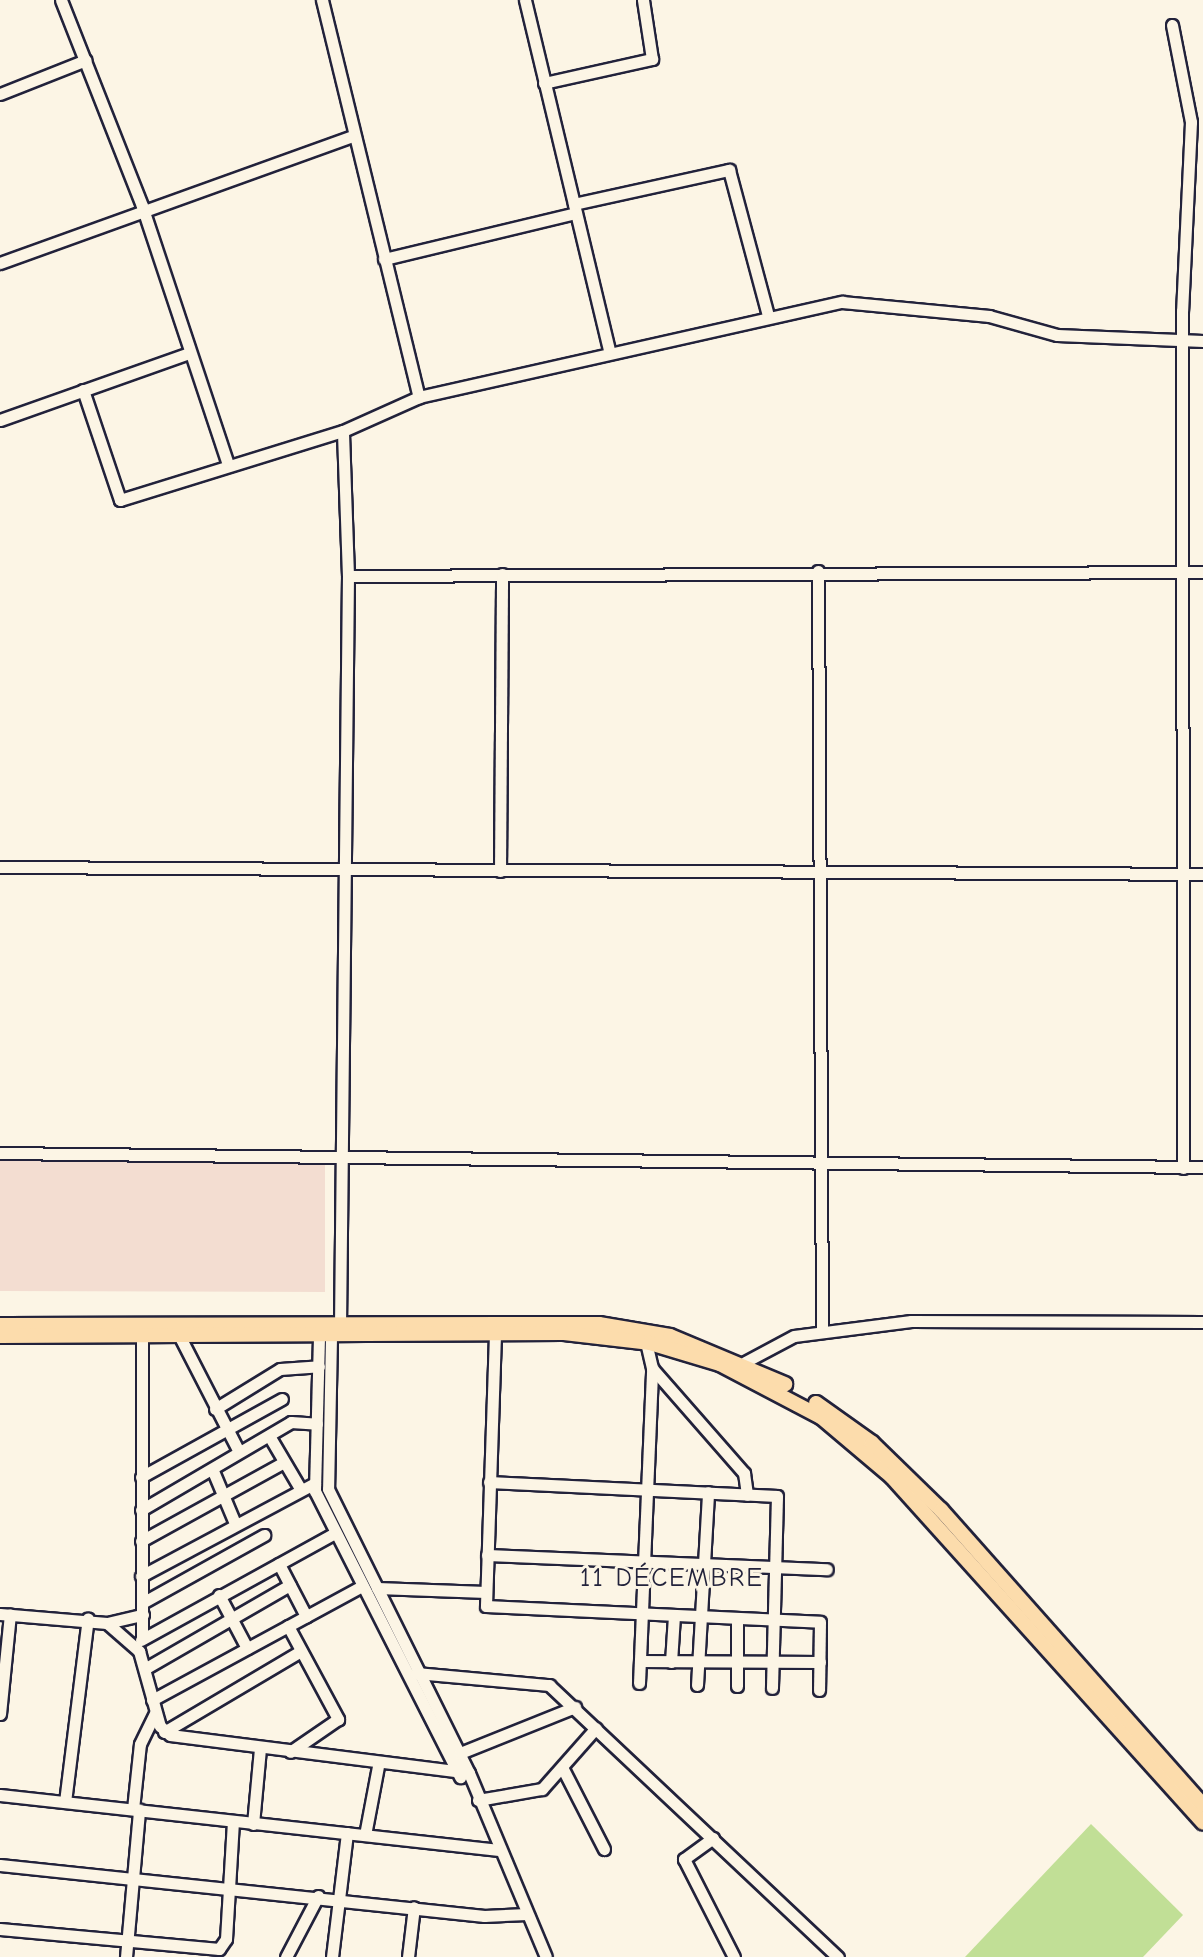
<!DOCTYPE html>
<meta charset="utf-8">
<style>
body{margin:0}
#map{position:relative;width:1203px;height:1957px;overflow:hidden;background:#fcf5e5;font-family:"Comic Neue",sans-serif}
div>[style]{position:absolute}
.built>*{inset:0;background:#f3ddd1}
.green>*{inset:0;background:#c1df96}
.roads{filter:drop-shadow(2px 0 #22223b) drop-shadow(-2px 0 #22223b) drop-shadow(0 2px #22223b) drop-shadow(0 -2px #22223b)}
.minor>*{height:11px;margin:-5.5px;padding:0 5.5px;transform-origin:5.5px;border-radius:5.5px;background:#fcf5e5}
.major>*{height:14px;margin:-7px;padding:0 7px;transform-origin:7px;border-radius:7px;background:#fcdcac}
span{translate:-50% -50%;white-space:nowrap;text-align:center;line-height:1.15;-webkit-text-stroke:6px #fcf5e5;paint-order:stroke}
.neighbourhood-label{font-size:26px;color:#22223b;letter-spacing:2px}
</style>
<div id="map">
<div class="built">
<i style="clip-path:polygon(0 1161px,325px 1161px,325px 1292px,0 1291px)"></i>
</div>
<div class="green">
<i style="clip-path:polygon(1091px 1824px,1183px 1915px,1143px 1957px,965px 1957px)"></i>
</div>
<div class="roads">
<div class="minor">
<i style="left:61px;top:0;width:221px;rotate:68.5deg"></i>
<i style="left:142px;top:206px;width:272px;rotate:71.6deg"></i>
<i style="left:322px;top:0;width:409px;rotate:76.3deg"></i>
<i style="left:525px;top:0;width:363px;rotate:76.5deg"></i>
<i style="left:1172px;top:25px;width:99px;rotate:78.9deg"></i>
<i style="left:1191px;top:122px;width:189px;rotate:92.7deg"></i>
<i style="left:1182px;top:311px;width:857px;rotate:89.93deg"></i>
<i style="left:544px;top:83px;width:111px;rotate:-12.5deg"></i>
<i style="left:652px;top:59px;width:60px;rotate:-98.7deg"></i>
<i style="left:0;top:94px;width:92px;rotate:-21.6deg"></i>
<i style="left:574px;top:204px;width:159px;rotate:-12.4deg"></i>
<i style="left:729px;top:170px;width:151px;rotate:75deg"></i>
<i style="left:384px;top:259px;width:197px;rotate:-13.5deg"></i>
<i style="left:0;top:263px;width:374px;rotate:-19.8deg"></i>
<i style="left:83px;top:390px;width:116px;rotate:71.4deg"></i>
<i style="left:120px;top:500px;width:233px;rotate:-17.2deg"></i>
<i style="left:343px;top:431px;width:83px;rotate:-24.1deg"></i>
<i style="left:419px;top:397px;width:434px;rotate:-12.7deg"></i>
<i style="left:842px;top:302px;width:148px;rotate:5.4deg"></i>
<i style="left:989px;top:316px;width:71px;rotate:15.6deg"></i>
<i style="left:1057px;top:335px;width:146px;rotate:2.4deg"></i>
<i style="left:0;top:420px;width:201px;rotate:-19.5deg"></i>
<i style="left:818px;top:571px;width:761px;rotate:89.7deg"></i>
<i style="left:348px;top:576px;width:855px;rotate:-0.27deg"></i>
<i style="left:0;top:867px;width:1203px;rotate:0.33deg"></i>
<i style="left:500px;top:871px;width:297px;rotate:-89.6deg"></i>
<i style="left:0;top:1153px;width:1203px;rotate:0.67deg"></i>
<i style="left:340px;top:1327px;width:751px;rotate:-89.39deg"></i>
<i style="left:348px;top:576px;width:145px;rotate:-92deg"></i>
<i style="left:495px;top:1334px;width:272px;rotate:91.9deg"></i>
<i style="left:486px;top:1606px;width:334px;rotate:2.7deg"></i>
<i style="left:820px;top:1622px;width:68px;rotate:90.8deg"></i>
<i style="left:180px;top:1337px;width:129px;rotate:62.8deg"></i>
<i style="left:319px;top:1337px;width:154px;rotate:91.5deg"></i>
<i style="left:315px;top:1491px;width:321px;rotate:63.1deg"></i>
<i style="left:331px;top:1337px;width:152px;rotate:91.1deg"></i>
<i style="left:328px;top:1489px;width:317px;rotate:63.6deg"></i>
<i style="left:469px;top:1773px;width:199px;rotate:67.3deg"></i>
<i style="left:646px;top:1342px;width:27px;rotate:77deg"></i>
<i style="left:652px;top:1368px;width:140px;rotate:48.8deg"></i>
<i style="left:744px;top:1473px;width:22px;rotate:82deg"></i>
<i style="left:745px;top:1362px;width:55px;rotate:-28deg"></i>
<i style="left:794px;top:1336px;width:118px;rotate:-7.3deg"></i>
<i style="left:911px;top:1321px;width:292px;rotate:0.2deg"></i>
<i style="left:215px;top:1409px;width:76px;rotate:-31.6deg"></i>
<i style="left:280px;top:1369px;width:39px;rotate:-4deg"></i>
<i style="left:271px;top:1439px;width:59px;rotate:59.5deg"></i>
<i style="left:213px;top:1471px;width:54px;rotate:67.2deg"></i>
<i style="left:141px;top:1477px;width:161px;rotate:-29deg"></i>
<i style="left:489px;top:1482px;width:288px;rotate:2.8deg"></i>
<i style="left:777px;top:1496px;width:192px;rotate:91.5deg"></i>
<i style="left:141px;top:1510px;width:174px;rotate:-30.4deg"></i>
<i style="left:291px;top:1422px;width:26px;rotate:4deg"></i>
<i style="left:141px;top:1541px;width:163px;rotate:-28.9deg"></i>
<i style="left:487px;top:1555px;width:340px;rotate:2.4deg"></i>
<i style="left:279px;top:1564px;width:59px;rotate:62.6deg"></i>
<i style="left:141px;top:1576px;width:197px;rotate:-28.1deg"></i>
<i style="left:377px;top:1588px;width:109px;rotate:2.1deg"></i>
<i style="left:219px;top:1595px;width:60px;rotate:62.2deg"></i>
<i style="left:142px;top:1603px;width:140px;rotate:-29.1deg"></i>
<i style="left:0;top:1614px;width:107px;rotate:4.8deg"></i>
<i style="left:107px;top:1623px;width:43px;rotate:41.2deg"></i>
<i style="left:139px;top:1651px;width:78px;rotate:74.4deg"></i>
<i style="left:160px;top:1726px;width:13px;rotate:42deg"></i>
<i style="left:170px;top:1735px;width:301px;rotate:7.2deg"></i>
<i style="left:107px;top:1623px;width:37px;rotate:-13deg"></i>
<i style="left:288px;top:1626px;width:106px;rotate:61.7deg"></i>
<i style="left:338px;top:1719px;width:58px;rotate:145.5deg"></i>
<i style="left:142px;top:1636px;width:299px;rotate:-90deg"></i>
<i style="left:141px;top:1640px;width:222px;rotate:-28.9deg"></i>
<i style="left:640px;top:1661px;width:180px;rotate:0.3deg"></i>
<i style="left:671px;top:1662px;width:47px;rotate:-86.3deg"></i>
<i style="left:146px;top:1668px;width:166px;rotate:-30deg"></i>
<i style="left:416px;top:1673px;width:134px;rotate:5.2deg"></i>
<i style="left:549px;top:1685px;width:397px;rotate:43.3deg"></i>
<i style="left:639px;top:1683px;width:315px;rotate:-87.6deg"></i>
<i style="left:697px;top:1685px;width:193px;rotate:-86.7deg"></i>
<i style="left:737px;top:1686px;width:68px;rotate:-90deg"></i>
<i style="left:152px;top:1700px;width:239px;rotate:-28.5deg"></i>
<i style="left:0;top:1714px;width:100px;rotate:-84.3deg"></i>
<i style="left:164px;top:1732px;width:159px;rotate:-30.6deg"></i>
<i style="left:460px;top:1753px;width:124px;rotate:-21.8deg"></i>
<i style="left:563px;top:1769px;width:90px;rotate:62.9deg"></i>
<i style="left:0;top:1795px;width:502px;rotate:6.29deg"></i>
<i style="left:478px;top:1800px;width:65px;rotate:-9.8deg"></i>
<i style="left:542px;top:1789px;width:81px;rotate:-48.5deg"></i>
<i style="left:65px;top:1802px;width:185px;rotate:-82.9deg"></i>
<i style="left:133px;top:1809px;width:65px;rotate:-83.9deg"></i>
<i style="left:140px;top:1744px;width:34px;rotate:-64deg"></i>
<i style="left:253px;top:1824px;width:76px;rotate:-84.7deg"></i>
<i style="left:365px;top:1835px;width:70px;rotate:-79.3deg"></i>
<i style="left:713px;top:1838px;width:36px;rotate:144deg"></i>
<i style="left:684px;top:1859px;width:110px;rotate:63deg"></i>
<i style="left:0;top:1865px;width:487px;rotate:6deg"></i>
<i style="left:484px;top:1916px;width:43px;rotate:-2.7deg"></i>
<i style="left:0;top:1929px;width:220px;rotate:5.2deg"></i>
<i style="left:219px;top:1949px;width:12px;rotate:-55deg"></i>
<i style="left:226px;top:1939px;width:117px;rotate:-86.6deg"></i>
<i style="left:126px;top:1957px;width:148px;rotate:-84.9deg"></i>
<i style="left:286px;top:1957px;width:69px;rotate:-62.3deg"></i>
<i style="left:332px;top:1957px;width:125px;rotate:-83.1deg"></i>
<i style="left:408px;top:1957px;width:50px;rotate:-83.2deg"></i>
</div>
<div class="major">
<i style="left:0;top:1325px;width:599px;rotate:-0.1deg"></i>
<i style="left:599px;top:1324px;width:72px;rotate:9.6deg"></i>
<i style="left:670px;top:1336px;width:125px;rotate:22.7deg"></i>
<i style="left:0;top:1336px;width:564px;rotate:-0.3deg"></i>
<i style="left:564px;top:1333px;width:87px;rotate:6.6deg"></i>
<i style="left:650px;top:1343px;width:73px;rotate:16.7deg"></i>
<i style="left:720px;top:1364px;width:114px;rotate:27.7deg"></i>
<i style="left:821px;top:1417px;width:93px;rotate:40.2deg"></i>
<i style="left:892px;top:1477px;width:465px;rotate:48deg"></i>
<i style="left:816px;top:1403px;width:69px;rotate:35.5deg"></i>
<i style="left:872px;top:1443px;width:96px;rotate:44.2deg"></i>
<i style="left:941px;top:1510px;width:395px;rotate:48.4deg"></i>
</div>
</div>
<div class="neighbourhood-label">
<span style="left:672px;top:1579px">11 DÉCEMBRE</span>
</div>
</div>
